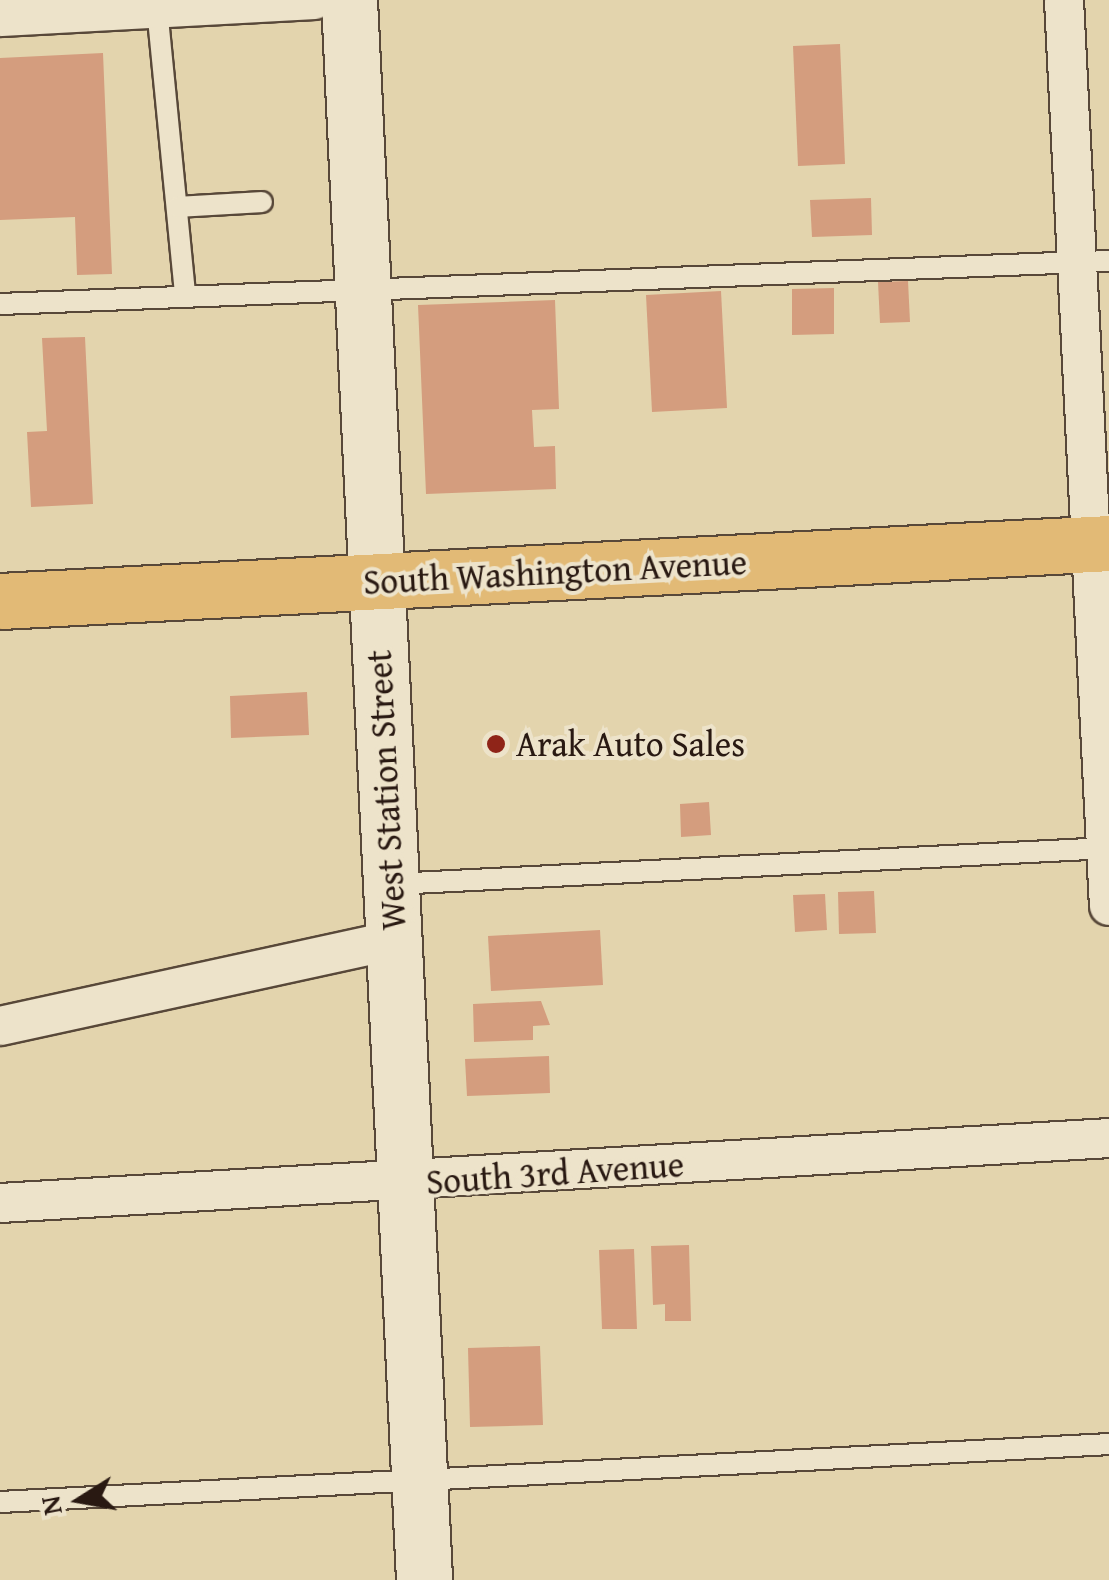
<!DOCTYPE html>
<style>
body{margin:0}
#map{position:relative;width:1109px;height:1580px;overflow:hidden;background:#e3d4ad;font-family:"Gentium Book Plus",serif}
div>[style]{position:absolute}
.building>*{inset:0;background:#d49d7e}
.roads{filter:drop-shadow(2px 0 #584839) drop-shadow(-2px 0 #584839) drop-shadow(0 2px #584839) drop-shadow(0 -2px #584839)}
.lane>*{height:20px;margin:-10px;padding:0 10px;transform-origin:10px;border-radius:10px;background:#ede3ca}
.street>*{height:38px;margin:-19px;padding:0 19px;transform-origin:19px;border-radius:19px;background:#ede3ca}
.secondary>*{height:55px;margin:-27.5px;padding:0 27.5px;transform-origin:27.5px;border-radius:27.5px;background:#ede3ca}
.primary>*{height:55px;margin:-27.5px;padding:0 27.5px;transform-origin:27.5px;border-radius:27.5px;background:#e2ba76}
.dots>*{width:28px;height:28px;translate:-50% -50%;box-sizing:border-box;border:5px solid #ede3ca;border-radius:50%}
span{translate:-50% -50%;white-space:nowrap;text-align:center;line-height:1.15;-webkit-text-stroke:8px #ede3ca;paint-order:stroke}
.street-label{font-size:35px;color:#291912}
.poi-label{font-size:35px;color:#291912}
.left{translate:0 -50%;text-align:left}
.north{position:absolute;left:30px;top:1450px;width:100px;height:100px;-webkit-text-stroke:8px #ede3ca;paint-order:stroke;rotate:259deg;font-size:28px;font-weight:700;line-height:40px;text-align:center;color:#291912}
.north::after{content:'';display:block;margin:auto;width:35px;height:45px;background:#291912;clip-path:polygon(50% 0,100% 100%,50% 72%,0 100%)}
</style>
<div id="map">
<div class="building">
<i style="clip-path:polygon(840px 44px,845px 164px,798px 166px,793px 46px)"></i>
<i style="clip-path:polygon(103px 53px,112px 274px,77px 275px,75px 217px,0 220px,0 58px)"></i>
<i style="clip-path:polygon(871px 198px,872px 235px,812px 237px,810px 200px)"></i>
<i style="clip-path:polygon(908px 281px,910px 322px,880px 323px,878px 282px)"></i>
<i style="clip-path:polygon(834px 288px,834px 334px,792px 335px,792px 289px)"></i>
<i style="clip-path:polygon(721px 291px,727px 408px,652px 412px,646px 295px)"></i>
<i style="clip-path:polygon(555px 300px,559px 409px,532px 410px,534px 447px,555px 446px,556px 489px,426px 494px,418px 305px)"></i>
<i style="clip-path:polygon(85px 337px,93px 504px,31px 507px,27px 432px,47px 431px,42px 338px)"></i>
<i style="clip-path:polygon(307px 692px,309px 735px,231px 738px,230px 696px)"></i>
<i style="clip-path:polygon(709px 802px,711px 835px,681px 837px,680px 804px)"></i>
<i style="clip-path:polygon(874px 891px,876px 933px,839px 934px,838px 892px)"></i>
<i style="clip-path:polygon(825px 894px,827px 930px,795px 932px,793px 895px)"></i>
<i style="clip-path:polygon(600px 930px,603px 985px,491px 991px,488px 936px)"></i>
<i style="clip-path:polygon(541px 1001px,550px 1025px,533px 1026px,533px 1040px,474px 1042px,473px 1004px)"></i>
<i style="clip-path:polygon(549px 1056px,550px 1093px,467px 1096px,465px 1059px)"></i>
<i style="clip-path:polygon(689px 1245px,691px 1321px,665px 1321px,665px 1304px,653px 1305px,651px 1246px)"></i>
<i style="clip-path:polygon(634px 1249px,637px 1329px,602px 1329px,599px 1250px)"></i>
<i style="clip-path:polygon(540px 1346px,543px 1425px,470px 1427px,468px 1348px)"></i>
</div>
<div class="roads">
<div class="lane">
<i style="left:157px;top:8px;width:288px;rotate:84.4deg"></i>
<i style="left:178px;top:207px;width:84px;rotate:-3.4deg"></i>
<i style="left:0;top:304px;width:1110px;rotate:-2.22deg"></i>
<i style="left:393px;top:884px;width:717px;rotate:-2.88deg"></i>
<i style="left:0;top:1502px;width:1111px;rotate:-2.99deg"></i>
</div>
<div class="street">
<i style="left:1064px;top:0;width:907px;rotate:87.16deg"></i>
<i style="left:0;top:17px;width:315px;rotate:-3.1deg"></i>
<i style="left:0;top:1026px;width:402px;rotate:-12.3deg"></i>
<i style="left:0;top:1203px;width:1111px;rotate:-3.35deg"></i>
</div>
<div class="secondary">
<i style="left:349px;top:0;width:1582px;rotate:87.28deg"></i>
</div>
<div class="primary">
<i style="left:0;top:601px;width:1111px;rotate:-2.99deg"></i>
</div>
</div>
<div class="dots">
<i style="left:496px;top:744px;background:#8f2418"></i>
</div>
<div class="street-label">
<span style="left:555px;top:572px;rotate:-3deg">South Washington Avenue</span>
<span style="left:386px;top:790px;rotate:-93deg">West Station Street</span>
<span style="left:555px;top:1173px;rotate:-4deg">South 3rd Avenue</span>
</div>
<div class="poi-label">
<span class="left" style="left:516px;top:744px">Arak Auto Sales</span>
</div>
<div class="north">N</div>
</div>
